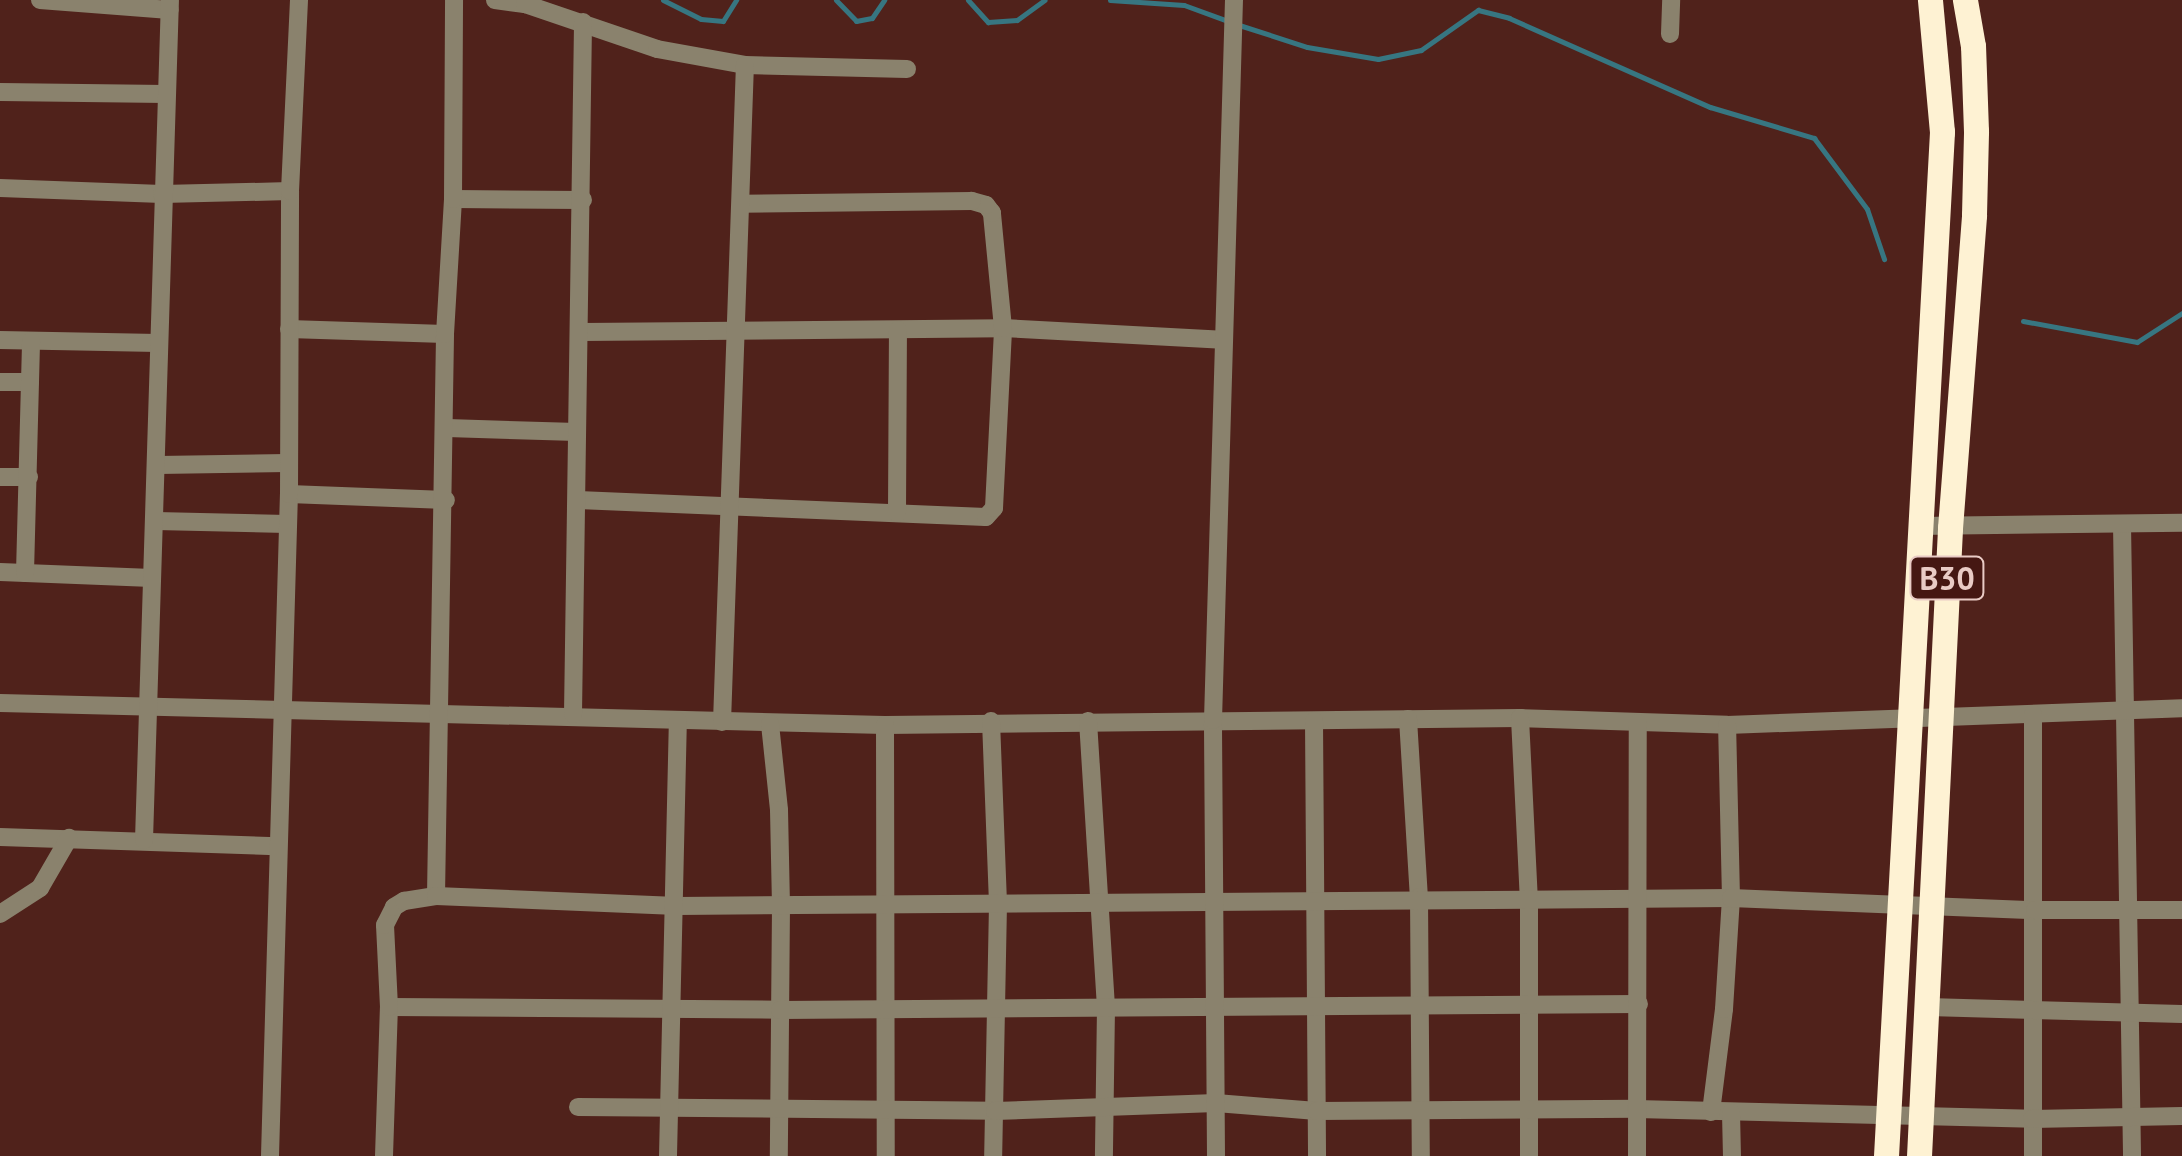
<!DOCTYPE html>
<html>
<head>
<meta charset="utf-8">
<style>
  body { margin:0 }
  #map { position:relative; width:2182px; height:1156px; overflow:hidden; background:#50221b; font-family:"PT Sans",sans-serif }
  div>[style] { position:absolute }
  .stream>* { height:5px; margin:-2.5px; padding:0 2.5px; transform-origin:2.5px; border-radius:2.5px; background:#377681 }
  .minor>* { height:18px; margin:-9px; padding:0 9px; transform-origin:9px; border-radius:9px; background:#8a826d }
  .highway>* { height:25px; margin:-12.5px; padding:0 12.5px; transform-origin:12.5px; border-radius:12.5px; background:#fef2d3 }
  span { translate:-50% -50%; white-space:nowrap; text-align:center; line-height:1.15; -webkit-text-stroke:9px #451712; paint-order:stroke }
  .shield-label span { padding:2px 8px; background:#451712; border:2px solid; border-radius:8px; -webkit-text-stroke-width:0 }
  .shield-label { font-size:32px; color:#e9cbc5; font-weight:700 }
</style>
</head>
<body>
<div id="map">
  <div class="stream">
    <i style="left:663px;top:0;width:42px;rotate:26.6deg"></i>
    <i style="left:701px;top:19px;width:22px;rotate:5deg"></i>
    <i style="left:723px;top:21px;width:25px;rotate:-58deg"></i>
    <i style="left:836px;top:0;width:29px;rotate:46deg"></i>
    <i style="left:856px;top:21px;width:16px;rotate:-11deg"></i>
    <i style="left:872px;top:18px;width:22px;rotate:-56deg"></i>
    <i style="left:968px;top:0;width:30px;rotate:48deg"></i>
    <i style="left:988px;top:22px;width:29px;rotate:-4deg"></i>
    <i style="left:1017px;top:20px;width:34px;rotate:-36deg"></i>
    <i style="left:1110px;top:0;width:74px;rotate:3.9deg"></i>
    <i style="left:1184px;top:5px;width:47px;rotate:20deg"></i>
    <i style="left:1239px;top:25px;width:71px;rotate:17.9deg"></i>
    <i style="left:1307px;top:47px;width:72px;rotate:9.6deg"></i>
    <i style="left:1378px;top:59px;width:44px;rotate:-11.8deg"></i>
    <i style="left:1421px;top:50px;width:70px;rotate:-35.1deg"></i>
    <i style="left:1478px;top:10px;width:32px;rotate:14deg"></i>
    <i style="left:1509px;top:18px;width:220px;rotate:23.9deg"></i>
    <i style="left:1710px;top:107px;width:109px;rotate:16.6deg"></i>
    <i style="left:1814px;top:138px;width:89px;rotate:53.3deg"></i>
    <i style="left:1867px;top:209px;width:53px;rotate:71.2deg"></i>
    <i style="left:2023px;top:321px;width:116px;rotate:10.4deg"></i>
    <i style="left:2137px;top:342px;width:54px;rotate:-32.8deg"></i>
  </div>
  <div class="minor">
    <i style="left:40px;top:0;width:130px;rotate:4.4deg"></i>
    <i style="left:495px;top:0;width:30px;rotate:8deg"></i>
    <i style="left:525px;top:4px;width:139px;rotate:18.8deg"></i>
    <i style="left:657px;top:49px;width:89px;rotate:10.3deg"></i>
    <i style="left:745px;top:65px;width:162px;rotate:1.4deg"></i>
    <i style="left:1670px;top:34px;width:34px;rotate:-88deg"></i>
    <i style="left:0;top:92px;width:166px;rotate:0.7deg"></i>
    <i style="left:0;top:188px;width:162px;rotate:2.1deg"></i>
    <i style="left:162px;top:194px;width:128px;rotate:-1.3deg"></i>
    <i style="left:453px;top:199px;width:130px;rotate:0.4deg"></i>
    <i style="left:289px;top:329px;width:156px;rotate:1.8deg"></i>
    <i style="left:582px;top:332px;width:421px;rotate:-0.5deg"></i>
    <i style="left:1003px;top:328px;width:219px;rotate:3.1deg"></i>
    <i style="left:0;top:340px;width:158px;rotate:1.1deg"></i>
    <i style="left:0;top:382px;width:30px"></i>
    <i style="left:447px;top:428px;width:130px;rotate:1.8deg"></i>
    <i style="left:158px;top:465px;width:129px;rotate:-0.9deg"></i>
    <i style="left:0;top:477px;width:29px"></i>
    <i style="left:289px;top:494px;width:157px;rotate:2.2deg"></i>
    <i style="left:578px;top:500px;width:408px;rotate:2.4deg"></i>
    <i style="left:986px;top:517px;width:12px;rotate:-48deg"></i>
    <i style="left:994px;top:508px;width:180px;rotate:-87.1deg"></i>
    <i style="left:1003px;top:328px;width:116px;rotate:-95.5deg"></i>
    <i style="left:992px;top:213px;width:10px;rotate:-127deg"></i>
    <i style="left:986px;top:205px;width:15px;rotate:-164deg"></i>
    <i style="left:972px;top:201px;width:230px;rotate:179.3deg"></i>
    <i style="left:897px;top:513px;width:183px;rotate:-89.7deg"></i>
    <i style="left:156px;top:521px;width:131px;rotate:1.3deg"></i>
    <i style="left:2122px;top:524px;width:632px;rotate:89.09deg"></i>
    <i style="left:1918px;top:526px;width:264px;rotate:-0.7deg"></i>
    <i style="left:0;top:572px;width:152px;rotate:2.3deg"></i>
    <i style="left:25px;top:573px;width:232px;rotate:-88.5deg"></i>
    <i style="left:0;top:703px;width:885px;rotate:1.42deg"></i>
    <i style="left:885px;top:725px;width:635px;rotate:-0.63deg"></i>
    <i style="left:1520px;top:718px;width:207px;rotate:1.9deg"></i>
    <i style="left:1727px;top:725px;width:455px;rotate:-2.1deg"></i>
    <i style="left:573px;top:714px;width:692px;rotate:-89.17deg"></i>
    <i style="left:2033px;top:714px;width:442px;rotate:90deg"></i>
    <i style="left:1520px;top:718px;width:181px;rotate:87.2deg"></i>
    <i style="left:1529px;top:899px;width:257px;rotate:90deg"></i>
    <i style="left:1408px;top:719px;width:178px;rotate:86.5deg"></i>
    <i style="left:1419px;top:897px;width:259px;rotate:89.6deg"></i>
    <i style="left:991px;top:721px;width:183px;rotate:87.8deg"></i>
    <i style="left:998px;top:904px;width:252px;rotate:91.1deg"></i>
    <i style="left:1088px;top:721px;width:287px;rotate:86.4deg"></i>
    <i style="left:1106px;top:1007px;width:149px;rotate:90.8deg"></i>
    <i style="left:1314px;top:721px;width:435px;rotate:89.6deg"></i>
    <i style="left:722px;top:722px;width:657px;rotate:-88deg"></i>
    <i style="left:770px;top:724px;width:86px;rotate:84deg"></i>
    <i style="left:779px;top:810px;width:96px;rotate:88.8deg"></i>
    <i style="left:781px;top:906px;width:250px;rotate:90.5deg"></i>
    <i style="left:885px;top:725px;width:431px;rotate:89.9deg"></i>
    <i style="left:0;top:837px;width:277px;rotate:1.9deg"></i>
    <i style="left:144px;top:840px;width:840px;rotate:-88.23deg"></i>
    <i style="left:436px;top:896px;width:562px;rotate:-89.08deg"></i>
    <i style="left:445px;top:334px;width:135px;rotate:-86.6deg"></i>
    <i style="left:453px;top:199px;width:199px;rotate:-89.7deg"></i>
    <i style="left:0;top:914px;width:48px;rotate:-33deg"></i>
    <i style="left:40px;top:888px;width:58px;rotate:-59.9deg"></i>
    <i style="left:389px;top:1007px;width:391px;rotate:0.4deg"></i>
    <i style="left:780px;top:1010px;width:859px;rotate:-0.4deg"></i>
    <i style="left:1928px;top:1007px;width:254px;rotate:1.6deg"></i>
    <i style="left:578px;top:1107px;width:417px;rotate:0.5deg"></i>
    <i style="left:995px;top:1111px;width:221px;rotate:-2.1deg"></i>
    <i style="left:1216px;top:1103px;width:101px;rotate:4.5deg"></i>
    <i style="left:1317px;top:1111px;width:319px;rotate:-0.4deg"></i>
    <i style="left:1636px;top:1109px;width:396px;rotate:1.4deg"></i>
    <i style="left:2032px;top:1119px;width:150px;rotate:-1.1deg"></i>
    <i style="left:1711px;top:1112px;width:104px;rotate:-82.8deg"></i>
    <i style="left:1724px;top:1009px;width:111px;rotate:-86.4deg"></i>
    <i style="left:1731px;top:898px;width:173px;rotate:-91.3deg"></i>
    <i style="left:1731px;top:1113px;width:43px;rotate:88.7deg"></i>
    <i style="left:270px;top:1156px;width:662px;rotate:-88.36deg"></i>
    <i style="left:289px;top:494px;width:303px;rotate:-89.8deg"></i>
    <i style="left:290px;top:191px;width:191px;rotate:-87.3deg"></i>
    <i style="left:384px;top:1156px;width:149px;rotate:-88.1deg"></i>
    <i style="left:389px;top:1007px;width:82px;rotate:-92.8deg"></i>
    <i style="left:385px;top:925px;width:20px;rotate:-63deg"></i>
    <i style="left:394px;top:907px;width:12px;rotate:-31deg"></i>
    <i style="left:404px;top:901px;width:32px;rotate:-9deg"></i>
    <i style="left:436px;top:896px;width:241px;rotate:2.4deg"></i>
    <i style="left:677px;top:906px;width:1054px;rotate:-0.43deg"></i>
    <i style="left:1731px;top:898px;width:304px;rotate:2.3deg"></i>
    <i style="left:2035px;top:910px;width:147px"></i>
    <i style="left:668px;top:1156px;width:435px;rotate:-88.7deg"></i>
    <i style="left:1216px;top:1156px;width:436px;rotate:-90.4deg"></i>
    <i style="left:1213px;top:720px;width:720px;rotate:-88.33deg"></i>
    <i style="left:1637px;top:1156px;width:433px;rotate:-89.9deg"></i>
  </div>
  <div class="highway">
    <i style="left:1886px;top:1156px;width:1026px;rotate:-86.87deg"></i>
    <i style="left:1942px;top:132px;width:133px;rotate:-95.2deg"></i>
    <i style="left:1919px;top:1156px;width:629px;rotate:-87.17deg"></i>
    <i style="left:1950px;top:528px;width:314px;rotate:-85.6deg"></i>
    <i style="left:1974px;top:215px;width:84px;rotate:-88.6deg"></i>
    <i style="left:1976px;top:131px;width:85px;rotate:-92deg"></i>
    <i style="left:1973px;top:46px;width:47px;rotate:-99.9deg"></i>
  </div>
  <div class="shield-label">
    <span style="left:1947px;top:578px">B30</span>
  </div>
</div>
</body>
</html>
